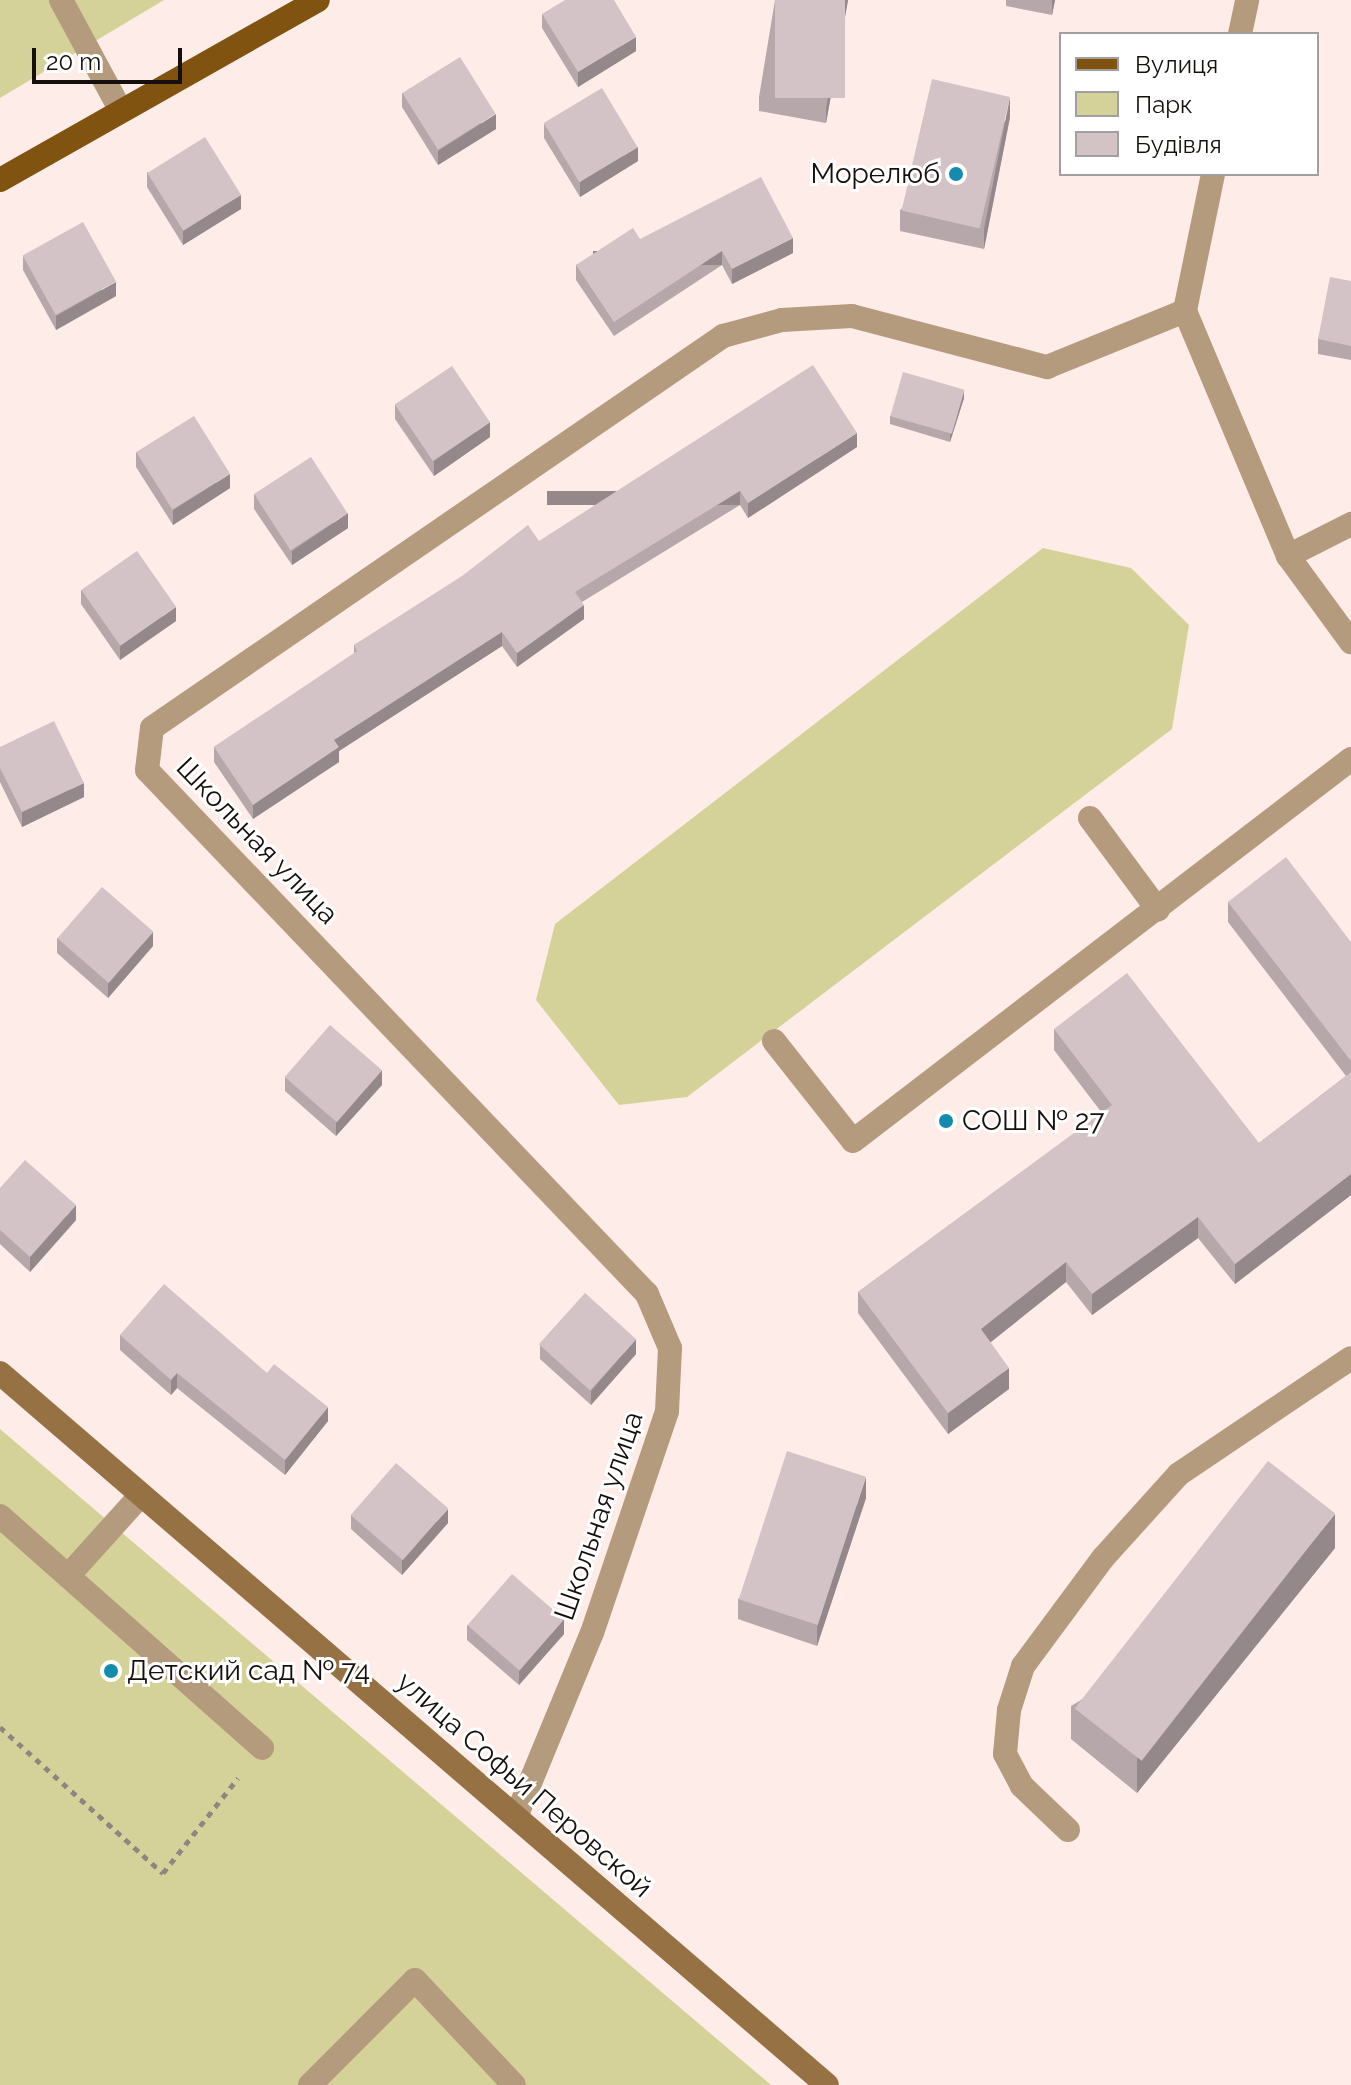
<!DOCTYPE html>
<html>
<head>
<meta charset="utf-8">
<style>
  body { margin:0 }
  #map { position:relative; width:1351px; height:2085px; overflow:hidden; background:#fdece8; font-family:Raleway,sans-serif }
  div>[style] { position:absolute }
  .green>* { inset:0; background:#d5d299 }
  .path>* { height:5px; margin-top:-2.5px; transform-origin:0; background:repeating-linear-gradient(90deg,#918582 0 6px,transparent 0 12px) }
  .lane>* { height:24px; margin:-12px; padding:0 12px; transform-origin:12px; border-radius:12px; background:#b59b7e }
  .street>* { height:24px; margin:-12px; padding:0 12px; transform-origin:12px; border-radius:12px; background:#b59b7e }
  .secondary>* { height:24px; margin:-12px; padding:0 12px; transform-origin:12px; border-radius:12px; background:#967144 }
  .primary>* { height:24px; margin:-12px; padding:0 12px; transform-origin:12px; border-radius:12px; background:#805311 }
  .wall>* { inset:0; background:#b5a7aa }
  .shaded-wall>* { inset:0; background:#94888b; transform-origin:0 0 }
  .building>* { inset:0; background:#d3c2c6; transform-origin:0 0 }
  .dots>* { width:22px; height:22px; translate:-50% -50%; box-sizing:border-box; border:4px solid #fff; border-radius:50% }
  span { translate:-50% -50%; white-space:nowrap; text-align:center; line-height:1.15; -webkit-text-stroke:6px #fff; paint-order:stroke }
  .poi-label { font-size:28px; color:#15100e }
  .right { translate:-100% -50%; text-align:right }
  .left { translate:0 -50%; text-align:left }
  .street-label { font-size:28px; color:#15100e }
  .legend { position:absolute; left:1059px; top:32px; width:260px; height:144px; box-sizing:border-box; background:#fff; border:2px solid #a19f9f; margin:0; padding:10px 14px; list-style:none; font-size:24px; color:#15100e }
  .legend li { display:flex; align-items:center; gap:16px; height:40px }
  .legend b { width:40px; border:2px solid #a19f9f }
  .scale { position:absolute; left:32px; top:48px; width:150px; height:36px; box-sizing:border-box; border:4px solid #15100e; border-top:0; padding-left:10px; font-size:24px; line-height:28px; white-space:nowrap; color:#15100e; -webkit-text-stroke:6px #fff; paint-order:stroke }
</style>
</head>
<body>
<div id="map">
  <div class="green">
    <i style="clip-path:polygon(0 0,164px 0,0 98px)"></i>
    <i style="clip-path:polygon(1043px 548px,1131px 568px,1189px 625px,1172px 729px,687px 1097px,619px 1105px,536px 1000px,555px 924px)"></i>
    <i style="clip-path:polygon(0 1429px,771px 2085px,0 2085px)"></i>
  </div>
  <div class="path">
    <i style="left:0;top:1727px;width:219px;rotate:41.9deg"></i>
    <i style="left:163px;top:1873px;width:121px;rotate:-51.7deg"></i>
  </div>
  <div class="lane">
    <i style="left:61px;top:0;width:126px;rotate:61.6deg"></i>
    <i style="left:1090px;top:818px;width:114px;rotate:53.5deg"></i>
    <i style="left:774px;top:1041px;width:127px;rotate:51.7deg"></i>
    <i style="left:853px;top:1141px;width:628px;rotate:-37.49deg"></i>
    <i style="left:0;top:1516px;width:350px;rotate:41.5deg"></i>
    <i style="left:68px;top:1576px;width:109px;rotate:-48deg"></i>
    <i style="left:1068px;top:1830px;width:64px;rotate:-136.3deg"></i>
    <i style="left:1022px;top:1786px;width:36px;rotate:-118deg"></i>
    <i style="left:1005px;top:1754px;width:44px;rotate:-84.8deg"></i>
    <i style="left:1009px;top:1710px;width:46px;rotate:-72.3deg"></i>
    <i style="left:1023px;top:1666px;width:134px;rotate:-53.5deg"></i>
    <i style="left:1103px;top:1558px;width:113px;rotate:-47.9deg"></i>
    <i style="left:1179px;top:1474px;width:207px;rotate:-34deg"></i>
    <i style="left:310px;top:2085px;width:148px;rotate:-45deg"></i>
    <i style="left:415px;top:1980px;width:144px;rotate:46.7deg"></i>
  </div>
  <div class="street">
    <i style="left:1240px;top:34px;width:35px;rotate:-78deg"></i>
    <i style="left:1213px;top:174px;width:140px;rotate:101.6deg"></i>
    <i style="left:1185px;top:311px;width:266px;rotate:67.2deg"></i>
    <i style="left:1288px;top:556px;width:107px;rotate:53.8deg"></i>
    <i style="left:1288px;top:556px;width:71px;rotate:-26.9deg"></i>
    <i style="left:516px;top:1817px;width:199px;rotate:-67.6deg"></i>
    <i style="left:592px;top:1633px;width:234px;rotate:-71.3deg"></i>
    <i style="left:667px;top:1411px;width:63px;rotate:-87.3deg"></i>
    <i style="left:670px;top:1348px;width:59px;rotate:-113.1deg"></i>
    <i style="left:647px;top:1294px;width:724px;rotate:-133.66deg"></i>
    <i style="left:147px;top:770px;width:42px;rotate:-83.2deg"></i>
    <i style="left:152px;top:728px;width:693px;rotate:-34.47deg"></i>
    <i style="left:723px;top:336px;width:61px;rotate:-15.2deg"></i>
    <i style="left:782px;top:320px;width:70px;rotate:-3.3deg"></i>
    <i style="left:852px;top:316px;width:202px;rotate:14.7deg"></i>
    <i style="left:1047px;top:367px;width:149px;rotate:-22.1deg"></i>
  </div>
  <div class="secondary">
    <i style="left:0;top:1373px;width:1091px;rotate:40.73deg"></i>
  </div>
  <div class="primary">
    <i style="left:0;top:180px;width:365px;rotate:-29.5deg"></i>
  </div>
  <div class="wall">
    <i style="clip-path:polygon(775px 0,848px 0,826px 123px,759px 111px,759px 97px)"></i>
    <i style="clip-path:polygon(1006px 0,1055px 0,1052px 15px,1006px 6px)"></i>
    <i style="clip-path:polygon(542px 14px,636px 51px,578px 87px,542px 28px)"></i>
    <i style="clip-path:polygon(402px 93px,496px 129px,438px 165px,402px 107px)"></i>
    <i style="clip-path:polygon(1010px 117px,984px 249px,900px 231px,900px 210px)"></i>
    <i style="clip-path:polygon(544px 124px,638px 161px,580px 197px,544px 138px)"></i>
    <i style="clip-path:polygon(147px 172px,241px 209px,183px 245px,147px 187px)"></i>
    <i style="clip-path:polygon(640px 239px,793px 253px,732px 284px,722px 265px,614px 336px,576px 280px,576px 265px)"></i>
    <i style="clip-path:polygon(23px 256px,116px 296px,56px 330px,23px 270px)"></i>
    <i style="clip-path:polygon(1351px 281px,1351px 360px,1318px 354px,1318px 339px)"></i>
    <i style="clip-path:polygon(964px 398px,950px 442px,890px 424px,890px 416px)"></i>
    <i style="clip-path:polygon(395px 404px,490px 437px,434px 476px,395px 419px)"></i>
    <i style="clip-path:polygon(857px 447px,748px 518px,740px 505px,582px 602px,584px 619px,517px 667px,502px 646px,339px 751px,339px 762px,253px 819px,214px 762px,214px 747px,354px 654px,354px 645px,539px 541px)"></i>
    <i style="clip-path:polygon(136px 452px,230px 488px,173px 525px,136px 467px)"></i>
    <i style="clip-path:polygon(254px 494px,348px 528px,292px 565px,254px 509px)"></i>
    <i style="clip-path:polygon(81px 590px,176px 621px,120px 660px,81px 604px)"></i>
    <i style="clip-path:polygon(0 747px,84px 797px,22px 827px,0 782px)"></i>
    <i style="clip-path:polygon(1228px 902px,1351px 942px,1351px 1195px,1235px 1284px,1198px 1238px,1092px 1315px,1066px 1282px,990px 1342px,1009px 1389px,948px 1434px,858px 1313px,858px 1292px,1102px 1113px,1054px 1050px,1054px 1029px,1259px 1143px,1346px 1076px,1228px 922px)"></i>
    <i style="clip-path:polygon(57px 938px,153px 946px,108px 998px,57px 953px)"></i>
    <i style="clip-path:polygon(285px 1077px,382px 1085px,336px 1136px,285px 1091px)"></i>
    <i style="clip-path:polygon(0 1188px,76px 1220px,30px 1272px,0 1244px)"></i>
    <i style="clip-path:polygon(120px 1335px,267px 1373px,328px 1421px,285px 1475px,177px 1388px,171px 1395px,120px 1350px)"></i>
    <i style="clip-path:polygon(540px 1345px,636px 1354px,591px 1405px,540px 1359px)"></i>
    <i style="clip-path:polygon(866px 1498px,817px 1646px,738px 1619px,738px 1599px)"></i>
    <i style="clip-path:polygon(351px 1515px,448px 1523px,402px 1575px,351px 1529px)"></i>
    <i style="clip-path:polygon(1335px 1548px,1137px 1793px,1071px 1739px,1071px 1706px)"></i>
    <i style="clip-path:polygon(467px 1625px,564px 1634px,519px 1685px,467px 1640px)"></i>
  </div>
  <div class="shaded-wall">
    <i style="clip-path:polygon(845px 0,848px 0,826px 123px,826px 109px)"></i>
    <i style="clip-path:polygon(1052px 0,1055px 0,1052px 15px)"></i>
    <i style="clip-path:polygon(636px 37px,636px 51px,578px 87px,578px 72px)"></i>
    <i style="clip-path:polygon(1010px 97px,1010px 117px,984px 249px,984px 229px)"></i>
    <i style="clip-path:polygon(496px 114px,496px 129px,438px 165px,438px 151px)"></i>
    <i style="clip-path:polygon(638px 147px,638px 161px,580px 197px,580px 182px)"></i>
    <i style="clip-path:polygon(241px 195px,241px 209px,183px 245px,183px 230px)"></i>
    <i style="clip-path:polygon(793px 238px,793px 253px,732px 284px,732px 269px)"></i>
    <i style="left:722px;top:251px;width:14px;height:129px;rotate:90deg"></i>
    <i style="clip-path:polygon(116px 282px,116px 296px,56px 330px,56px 316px)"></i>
    <i style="clip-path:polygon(964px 390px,964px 398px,950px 442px,950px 435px)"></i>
    <i style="clip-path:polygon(490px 422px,490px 437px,434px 476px,434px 461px)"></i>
    <i style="clip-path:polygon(857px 433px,857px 447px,748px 518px,748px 503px)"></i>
    <i style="clip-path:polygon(230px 474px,230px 488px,173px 525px,173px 510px)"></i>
    <i style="left:740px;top:491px;width:14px;height:193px;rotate:90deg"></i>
    <i style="clip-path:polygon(348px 513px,348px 528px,292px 565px,292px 551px)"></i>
    <i style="clip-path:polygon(584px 605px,584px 619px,517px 667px,517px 653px)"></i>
    <i style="clip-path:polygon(176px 607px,176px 621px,120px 660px,120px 646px)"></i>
    <i style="clip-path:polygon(502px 632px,502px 646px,339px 751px,339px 762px,253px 819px,253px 805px,334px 740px)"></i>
    <i style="clip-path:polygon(84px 783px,84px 797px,22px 827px,22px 812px)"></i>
    <i style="clip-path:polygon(153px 932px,153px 946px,108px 998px,108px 983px)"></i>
    <i style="clip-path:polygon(382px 1070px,382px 1085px,336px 1136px,336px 1122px)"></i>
    <i style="clip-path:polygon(1351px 1174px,1351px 1195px,1235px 1284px,1235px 1264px)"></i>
    <i style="clip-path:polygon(76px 1205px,76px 1220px,30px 1272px,30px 1257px)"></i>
    <i style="clip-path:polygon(1198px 1217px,1198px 1238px,1092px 1315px,1092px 1294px)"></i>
    <i style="clip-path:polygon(1066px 1262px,1066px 1282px,981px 1350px,981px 1329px)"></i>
    <i style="clip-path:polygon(636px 1339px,636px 1354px,591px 1405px,591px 1391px)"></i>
    <i style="clip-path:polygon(1009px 1368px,1009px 1389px,948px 1434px,948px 1413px)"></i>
    <i style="clip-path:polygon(177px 1373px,177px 1388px,171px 1395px,171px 1380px)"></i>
    <i style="clip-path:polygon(328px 1407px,328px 1421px,285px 1475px,285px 1460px)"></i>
    <i style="clip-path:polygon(866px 1477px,866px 1498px,817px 1646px,817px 1626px)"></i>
    <i style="clip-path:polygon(448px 1509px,448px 1523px,402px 1575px,402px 1560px)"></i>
    <i style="clip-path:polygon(1335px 1514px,1335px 1548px,1137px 1793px,1137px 1759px)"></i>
    <i style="clip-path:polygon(564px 1619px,564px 1634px,519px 1685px,519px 1671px)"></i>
  </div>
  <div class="building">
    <i style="clip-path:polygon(565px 0,614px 0,636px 37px,578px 72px,542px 14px)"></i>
    <i style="left:775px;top:0;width:70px;height:98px"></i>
    <i style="left:460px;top:57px;width:67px;height:68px;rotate:58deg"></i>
    <i style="left:932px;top:79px;width:80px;height:135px;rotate:13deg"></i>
    <i style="left:602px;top:88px;width:69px;height:68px;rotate:59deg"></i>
    <i style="left:205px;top:137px;width:68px;height:68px;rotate:58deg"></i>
    <i style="clip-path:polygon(761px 177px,793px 238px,732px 269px,722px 251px,614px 322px,576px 265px,633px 228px,640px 239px)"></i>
    <i style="left:83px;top:222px;width:68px;height:69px;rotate:61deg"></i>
    <i style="clip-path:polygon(1330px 277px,1351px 281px,1351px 346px,1318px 339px)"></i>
    <i style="clip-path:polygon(813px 365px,857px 433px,748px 503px,740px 491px,575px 592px,584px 605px,517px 653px,502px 632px,334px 740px,339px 747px,253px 805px,214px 747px,357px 651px,354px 645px,462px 576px,528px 525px,539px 541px)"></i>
    <i style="left:452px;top:366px;width:68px;height:69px;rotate:56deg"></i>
    <i style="left:903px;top:372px;width:64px;height:46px;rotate:16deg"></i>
    <i style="left:194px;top:416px;width:68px;height:68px;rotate:58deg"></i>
    <i style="left:311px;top:457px;width:67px;height:68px;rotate:57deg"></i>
    <i style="left:137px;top:551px;width:68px;height:68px;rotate:55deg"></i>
    <i style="clip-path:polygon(54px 721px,84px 783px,22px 812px,0 768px,0 747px)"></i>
    <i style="clip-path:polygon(1286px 857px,1351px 942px,1351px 1061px,1228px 902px)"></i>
    <i style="left:102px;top:887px;width:68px;height:68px;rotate:41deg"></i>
    <i style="clip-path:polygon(1127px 973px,1259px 1143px,1351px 1072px,1351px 1174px,1235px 1264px,1198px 1217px,1092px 1294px,1066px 1262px,981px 1329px,1009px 1368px,948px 1413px,858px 1292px,1112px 1105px,1054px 1029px)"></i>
    <i style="left:330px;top:1025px;width:69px;height:69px;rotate:41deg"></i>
    <i style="clip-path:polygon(25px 1160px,76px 1205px,30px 1257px,0 1230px,0 1188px)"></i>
    <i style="clip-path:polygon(164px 1284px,267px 1373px,274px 1364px,328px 1407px,285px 1460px,177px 1373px,171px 1380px,120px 1335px)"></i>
    <i style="left:585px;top:1293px;width:69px;height:69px;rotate:42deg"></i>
    <i style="left:787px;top:1451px;width:83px;height:156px;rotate:18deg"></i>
    <i style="left:1268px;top:1461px;width:85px;height:314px;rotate:38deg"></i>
    <i style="left:396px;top:1463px;width:69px;height:69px;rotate:41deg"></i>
    <i style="left:512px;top:1574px;width:69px;height:68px;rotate:41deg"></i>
  </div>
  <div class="dots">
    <i style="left:956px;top:174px;background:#148caf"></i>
    <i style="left:946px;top:1121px;background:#148caf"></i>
    <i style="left:111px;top:1671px;background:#148caf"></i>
  </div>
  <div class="poi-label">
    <span class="right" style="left:940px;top:174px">Морелюб</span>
    <span class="left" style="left:962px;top:1121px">СОШ № 27</span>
    <span class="left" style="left:127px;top:1671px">Детский сад № 74</span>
  </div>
  <div class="street-label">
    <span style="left:257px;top:841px;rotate:46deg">Школьная улица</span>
    <span style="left:599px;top:1516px;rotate:-71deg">Школьная улица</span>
    <span style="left:524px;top:1785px;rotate:41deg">улица Софьи Перовской</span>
  </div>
  <ul class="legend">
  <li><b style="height:10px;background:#805311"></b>Вулиця</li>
  <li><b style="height:22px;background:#d5d299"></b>Парк</li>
  <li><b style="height:22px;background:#d3c2c6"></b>Будівля</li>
  </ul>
  <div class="scale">20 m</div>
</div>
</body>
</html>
